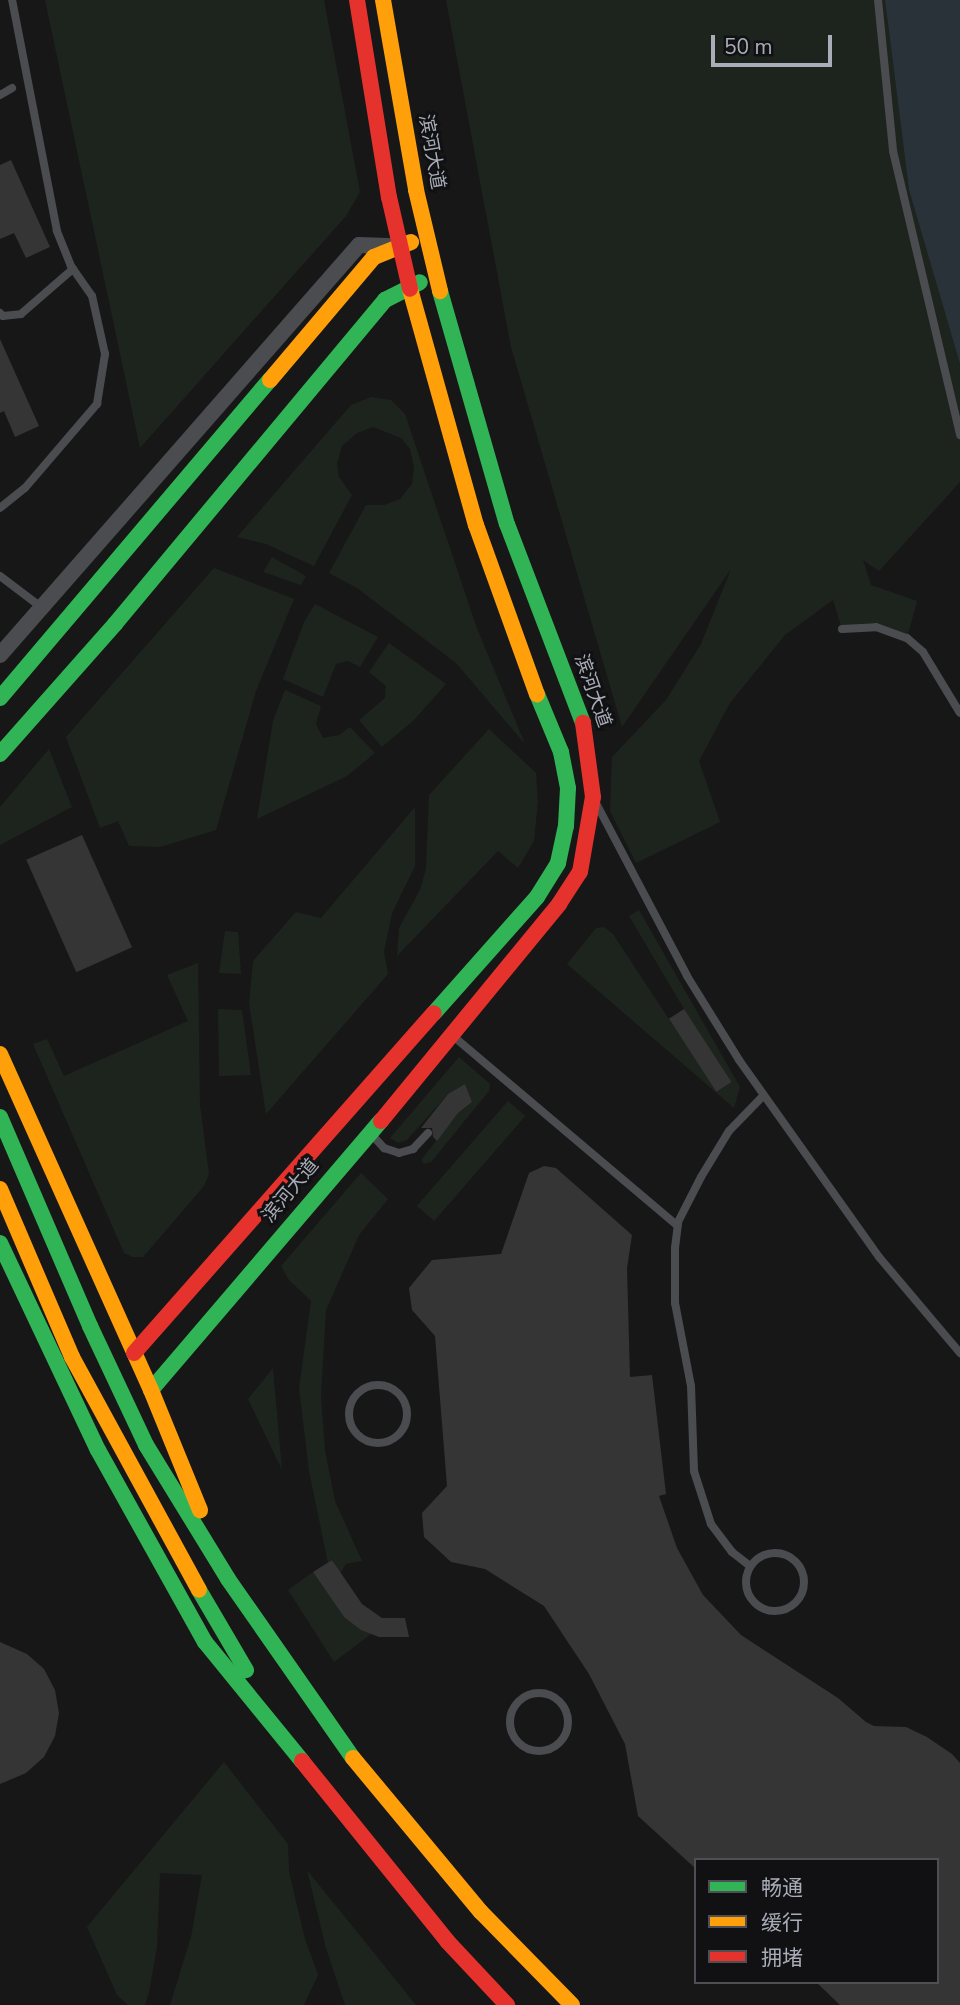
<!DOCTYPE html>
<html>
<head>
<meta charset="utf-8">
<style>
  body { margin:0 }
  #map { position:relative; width:960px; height:2005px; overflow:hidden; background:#171717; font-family:"Nunito Sans","Noto Sans SC",sans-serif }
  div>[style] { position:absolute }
  .green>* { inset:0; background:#1d241e; transform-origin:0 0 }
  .water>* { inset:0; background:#2a3239 }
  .building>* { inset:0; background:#353536; transform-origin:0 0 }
  .lane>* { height:8px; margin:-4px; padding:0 4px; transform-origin:4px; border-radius:4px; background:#4b4c50 }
  .lane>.ring { margin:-4px; padding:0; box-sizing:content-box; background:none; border:8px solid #4b4c50; border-radius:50% }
  .street>* { height:16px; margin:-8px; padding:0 8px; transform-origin:8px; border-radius:8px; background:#4b4c50 }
  .fast>* { height:16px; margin:-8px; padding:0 8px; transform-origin:8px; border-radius:8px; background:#30b455 }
  .slow>* { height:16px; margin:-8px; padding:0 8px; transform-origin:8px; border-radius:8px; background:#ff9f0a }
  .jam>* { height:16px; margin:-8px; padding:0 8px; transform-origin:8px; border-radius:8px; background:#e5322d }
  span { translate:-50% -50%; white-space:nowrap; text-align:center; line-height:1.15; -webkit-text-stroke:6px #111113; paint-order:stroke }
  .street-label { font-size:19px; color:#a8adb8 }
  .legend { position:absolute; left:694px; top:1858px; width:245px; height:126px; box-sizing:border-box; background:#111113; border:2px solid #4d4f55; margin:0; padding:9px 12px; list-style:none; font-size:21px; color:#a8adb8 }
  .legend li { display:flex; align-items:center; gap:14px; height:35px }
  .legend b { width:35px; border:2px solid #4d4f55 }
  .scale { position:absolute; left:711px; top:35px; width:121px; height:32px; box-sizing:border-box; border:4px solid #a8adb8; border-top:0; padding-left:9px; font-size:21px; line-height:24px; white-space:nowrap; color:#a8adb8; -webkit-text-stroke:5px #111113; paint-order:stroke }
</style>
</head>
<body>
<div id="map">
  <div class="green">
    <i style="clip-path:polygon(45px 0,324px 0,360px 192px,346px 216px,140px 448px)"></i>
    <i style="clip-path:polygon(446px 0,885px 0,909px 190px,960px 364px,960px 482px,879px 571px,863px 560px,871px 585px,917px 601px,907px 638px,876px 627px,842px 629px,833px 600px,785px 635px,730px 703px,699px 761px,720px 822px,636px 863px,610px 811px,612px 757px,666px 700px,701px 644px,731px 569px,622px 727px,511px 347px)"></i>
    <i style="clip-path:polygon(371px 397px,391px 400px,405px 414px,476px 626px,525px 744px,456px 663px,357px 588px,329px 573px,366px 505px,384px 505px,400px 499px,412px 484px,414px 467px,410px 449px,401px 438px,373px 427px,357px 433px,342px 446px,337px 463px,339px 477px,352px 495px,314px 566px,266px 544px,237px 537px,351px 405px)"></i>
    <i style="clip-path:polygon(272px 557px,306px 576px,301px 585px,263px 572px)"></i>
    <i style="clip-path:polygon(214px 568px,294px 599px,256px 691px,216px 830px,160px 847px,129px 846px,118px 821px,100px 828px,66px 737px)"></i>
    <i style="clip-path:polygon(315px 604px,378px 637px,360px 667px,348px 661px,336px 664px,323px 697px,283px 679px,304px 622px)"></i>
    <i style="clip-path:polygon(389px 643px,446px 684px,414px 720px,382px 747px,359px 720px,385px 698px,386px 686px,369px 672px)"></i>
    <i style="clip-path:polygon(285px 690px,321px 706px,316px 724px,323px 738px,339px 735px,350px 727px,375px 753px,347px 776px,257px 819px,273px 721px)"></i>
    <i style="clip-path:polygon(489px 729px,536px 773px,538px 801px,534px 841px,518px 868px,498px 851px,397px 956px,399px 928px,420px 890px,426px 869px,429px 795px)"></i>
    <i style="clip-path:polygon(49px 749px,72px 807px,0 845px,0 807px)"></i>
    <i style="clip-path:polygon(415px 807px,415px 866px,392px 913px,384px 952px,388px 974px,266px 1114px,249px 1003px,253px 961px,296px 912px,321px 918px)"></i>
    <i style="clip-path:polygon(639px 910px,740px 1087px,734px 1108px,567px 964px,596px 928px,604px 927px,613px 934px,716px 1091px,684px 1009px,629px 916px)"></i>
    <i style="clip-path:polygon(225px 931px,238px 932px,241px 974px,219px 973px)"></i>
    <i style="clip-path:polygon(198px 963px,200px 1105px,209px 1174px,204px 1186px,143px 1257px,133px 1257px,124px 1253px,33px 1044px,47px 1039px,64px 1076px,188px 1021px,167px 975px)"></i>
    <i style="clip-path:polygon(218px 1009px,242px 1010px,251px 1075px,219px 1076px)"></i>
    <i style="clip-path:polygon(459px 1057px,490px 1084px,489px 1091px,431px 1162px,424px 1164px,421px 1160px,458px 1113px,472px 1102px,465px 1084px,448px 1094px,407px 1140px,398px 1143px,390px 1138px)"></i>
    <i style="left:508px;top:1101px;width:23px;height:139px;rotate:41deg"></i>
    <i style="clip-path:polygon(361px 1173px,388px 1199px,359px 1235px,326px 1310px,321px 1396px,325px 1451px,335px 1501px,362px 1561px,346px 1564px,340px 1574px,332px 1559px,328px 1563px,309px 1471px,299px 1388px,311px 1301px,289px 1280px,281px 1266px)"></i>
    <i style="clip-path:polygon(273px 1368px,282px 1470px,248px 1399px)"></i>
    <i style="clip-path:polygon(313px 1572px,344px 1617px,371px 1634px,334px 1662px,288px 1590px)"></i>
    <i style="clip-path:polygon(224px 1762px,288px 1844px,289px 1872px,305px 1939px,318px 1975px,304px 2005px,170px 2005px,191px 1937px,202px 1875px,160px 1873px,157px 1947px,149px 1992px,145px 2005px,128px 2005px,117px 1995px,87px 1927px)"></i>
    <i style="clip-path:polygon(307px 1870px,416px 2005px,345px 2005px,326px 1948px)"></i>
  </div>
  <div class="water">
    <i style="clip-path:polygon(885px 0,960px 0,960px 364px,909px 190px)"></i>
  </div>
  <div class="building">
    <i style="clip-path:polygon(11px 160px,50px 247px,26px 258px,14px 233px,0 239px,0 165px)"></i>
    <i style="clip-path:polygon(0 339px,39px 426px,15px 437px,4px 411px,0 413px)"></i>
    <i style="left:82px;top:835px;width:123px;height:61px;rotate:66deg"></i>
    <i style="left:684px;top:1009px;width:87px;height:18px;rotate:57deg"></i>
    <i style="clip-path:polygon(465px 1084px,472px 1102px,458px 1113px,437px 1141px,433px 1137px,432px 1128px,421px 1128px,448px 1094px)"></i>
    <i style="clip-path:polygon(544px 1166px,556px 1168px,632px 1235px,627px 1268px,630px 1377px,652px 1375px,666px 1494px,659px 1496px,677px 1548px,703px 1595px,741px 1635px,838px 1698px,866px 1722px,874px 1726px,906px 1727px,927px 1737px,952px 1754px,960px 1763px,960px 2005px,840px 2005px,816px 1982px,937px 1982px,937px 1860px,696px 1860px,696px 1869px,638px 1816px,625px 1744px,589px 1674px,544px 1606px,485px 1569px,451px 1562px,424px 1537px,422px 1513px,447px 1486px,435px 1336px,412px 1310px,409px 1288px,432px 1260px,501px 1254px,529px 1173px)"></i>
    <i style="clip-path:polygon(332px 1560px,362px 1604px,382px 1618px,405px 1618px,409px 1637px,379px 1637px,361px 1630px,344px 1617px,313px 1572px)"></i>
    <i style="clip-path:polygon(0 1642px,27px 1654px,44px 1669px,55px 1690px,59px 1713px,55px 1736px,44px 1757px,26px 1773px,0 1784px)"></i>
  </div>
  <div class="lane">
    <i style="left:878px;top:0;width:152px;rotate:84.3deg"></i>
    <i style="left:893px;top:151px;width:292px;rotate:76.7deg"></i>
    <i style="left:0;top:95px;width:14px;rotate:-30deg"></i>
    <i style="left:0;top:313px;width:4px;rotate:45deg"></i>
    <i style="left:3px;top:316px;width:18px;rotate:-6deg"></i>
    <i style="left:21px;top:314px;width:69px;rotate:-40.9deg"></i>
    <i style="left:0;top:508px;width:32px;rotate:-39deg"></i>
    <i style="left:25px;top:488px;width:111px;rotate:-49.4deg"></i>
    <i style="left:97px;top:404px;width:51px;rotate:-80.9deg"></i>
    <i style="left:105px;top:354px;width:59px;rotate:-102.6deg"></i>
    <i style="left:92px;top:296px;width:37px;rotate:-125deg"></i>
    <i style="left:71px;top:266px;width:38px;rotate:-112deg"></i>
    <i style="left:57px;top:231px;width:235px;rotate:-101deg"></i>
    <i style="left:0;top:576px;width:51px;rotate:37.1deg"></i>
    <i style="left:842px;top:629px;width:34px;rotate:-3deg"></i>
    <i style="left:876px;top:627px;width:33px;rotate:20deg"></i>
    <i style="left:907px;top:638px;width:21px;rotate:41deg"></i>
    <i style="left:923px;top:652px;width:71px;rotate:58.8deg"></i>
    <i style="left:597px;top:805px;width:193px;rotate:62.2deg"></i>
    <i style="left:687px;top:976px;width:99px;rotate:58.2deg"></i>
    <i style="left:739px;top:1060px;width:242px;rotate:54.6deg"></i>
    <i style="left:879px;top:1257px;width:126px;rotate:49.8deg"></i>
    <i style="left:453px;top:1036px;width:294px;rotate:40.2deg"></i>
    <i style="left:372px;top:1135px;width:18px;rotate:47deg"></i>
    <i style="left:384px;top:1148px;width:16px;rotate:18deg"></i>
    <i style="left:399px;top:1153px;width:15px;rotate:-16deg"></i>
    <i style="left:413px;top:1149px;width:22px;rotate:-47deg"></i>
    <i class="ring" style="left:349px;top:1385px;width:50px;height:50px"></i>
    <i class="ring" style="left:746px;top:1553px;width:50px;height:50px"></i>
    <i style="left:750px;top:1566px;width:23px;rotate:-142deg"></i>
    <i style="left:732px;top:1552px;width:35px;rotate:-127deg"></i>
    <i style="left:711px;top:1524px;width:56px;rotate:-107.8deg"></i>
    <i style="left:694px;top:1471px;width:85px;rotate:-92deg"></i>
    <i style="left:691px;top:1386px;width:85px;rotate:-100.9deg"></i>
    <i style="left:675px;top:1303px;width:55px;rotate:-90deg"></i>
    <i style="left:675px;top:1248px;width:26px;rotate:-83deg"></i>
    <i style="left:678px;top:1222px;width:51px;rotate:-62.9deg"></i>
    <i style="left:701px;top:1177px;width:54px;rotate:-58.7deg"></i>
    <i style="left:729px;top:1131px;width:49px;rotate:-45.8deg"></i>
    <i class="ring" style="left:510px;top:1693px;width:50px;height:50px"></i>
  </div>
  <div class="street">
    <i style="left:0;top:655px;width:545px;rotate:-48.79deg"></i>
    <i style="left:359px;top:245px;width:35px;rotate:2deg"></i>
  </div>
  <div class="fast">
    <i style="left:440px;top:291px;width:242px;rotate:74deg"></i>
    <i style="left:507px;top:524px;width:213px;rotate:69.1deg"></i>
    <i style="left:0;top:698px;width:417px;rotate:-49.7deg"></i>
    <i style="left:0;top:754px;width:174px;rotate:-48.5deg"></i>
    <i style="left:115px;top:624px;width:422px;rotate:-50.2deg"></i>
    <i style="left:385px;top:300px;width:39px;rotate:-27deg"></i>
    <i style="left:434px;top:1013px;width:155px;rotate:-48.4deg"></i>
    <i style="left:537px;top:897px;width:40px;rotate:-58deg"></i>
    <i style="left:558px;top:863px;width:38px;rotate:-78deg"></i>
    <i style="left:566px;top:826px;width:38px;rotate:-87deg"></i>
    <i style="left:568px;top:788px;width:37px;rotate:-101deg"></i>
    <i style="left:561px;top:752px;width:63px;rotate:-112.5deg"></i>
    <i style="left:0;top:1117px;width:228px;rotate:66.7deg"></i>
    <i style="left:90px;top:1326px;width:132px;rotate:64.8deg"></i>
    <i style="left:146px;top:1445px;width:157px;rotate:58.5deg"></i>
    <i style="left:228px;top:1579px;width:218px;rotate:55.1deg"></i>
    <i style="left:0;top:1243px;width:229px;rotate:64.7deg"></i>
    <i style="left:98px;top:1450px;width:220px;rotate:60.9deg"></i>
    <i style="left:205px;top:1642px;width:154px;rotate:50.8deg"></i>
    <i style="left:151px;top:1390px;width:354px;rotate:-49.5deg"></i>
    <i style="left:199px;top:1590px;width:93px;rotate:59.6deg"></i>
  </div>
  <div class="slow">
    <i style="left:383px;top:0;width:193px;rotate:80.1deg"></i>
    <i style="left:416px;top:190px;width:104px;rotate:76.6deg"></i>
    <i style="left:410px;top:289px;width:245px;rotate:74.4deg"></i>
    <i style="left:476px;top:525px;width:180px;rotate:70.2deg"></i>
    <i style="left:270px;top:380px;width:161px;rotate:-49.8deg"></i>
    <i style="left:374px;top:257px;width:40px;rotate:-22deg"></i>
    <i style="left:0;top:1054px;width:368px;rotate:65.8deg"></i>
    <i style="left:151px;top:1390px;width:130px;rotate:67.8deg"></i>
    <i style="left:0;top:1189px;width:183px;rotate:66.8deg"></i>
    <i style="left:72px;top:1357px;width:265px;rotate:61.4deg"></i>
    <i style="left:353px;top:1758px;width:200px;rotate:50.3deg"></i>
    <i style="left:481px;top:1912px;width:130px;rotate:45.6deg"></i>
  </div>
  <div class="jam">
    <i style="left:357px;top:0;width:200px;rotate:80.8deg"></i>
    <i style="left:389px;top:197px;width:94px;rotate:77.1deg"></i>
    <i style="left:381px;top:1121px;width:281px;rotate:-50.6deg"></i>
    <i style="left:559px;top:904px;width:38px;rotate:-57deg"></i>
    <i style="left:580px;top:872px;width:76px;rotate:-80.2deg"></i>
    <i style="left:593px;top:797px;width:75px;rotate:-97.7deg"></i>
    <i style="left:134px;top:1353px;width:453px;rotate:-48.6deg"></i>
    <i style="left:302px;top:1761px;width:231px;rotate:51.1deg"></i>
    <i style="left:447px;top:1941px;width:88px;rotate:46.8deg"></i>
  </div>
  <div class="street-label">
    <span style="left:431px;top:152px;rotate:80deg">滨河大道</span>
    <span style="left:592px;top:691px;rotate:71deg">滨河大道</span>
    <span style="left:291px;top:1191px;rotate:-50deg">滨河大道</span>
  </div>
  <ul class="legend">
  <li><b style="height:9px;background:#30b455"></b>畅通</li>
  <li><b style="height:9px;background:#ff9f0a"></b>缓行</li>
  <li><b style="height:9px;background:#e5322d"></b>拥堵</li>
  </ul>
  <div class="scale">50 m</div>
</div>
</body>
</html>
